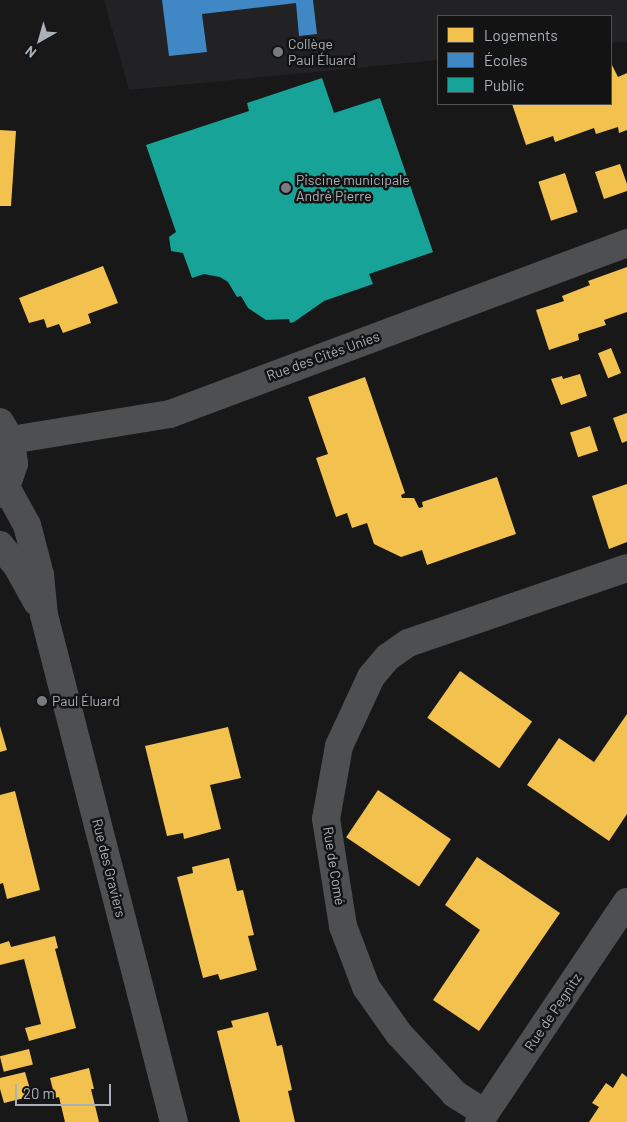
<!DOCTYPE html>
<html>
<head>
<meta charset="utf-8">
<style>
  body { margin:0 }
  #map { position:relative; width:627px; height:1122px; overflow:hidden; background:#181819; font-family:Barlow,sans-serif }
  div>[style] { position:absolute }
  .built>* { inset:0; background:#222224 }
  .homes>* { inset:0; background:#f2c14e; transform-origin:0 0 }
  .schools>* { inset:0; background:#3f88c5 }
  .public>* { inset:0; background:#17a398 }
  .minor>* { height:28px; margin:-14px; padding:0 14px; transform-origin:14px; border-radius:14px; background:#4d4f51 }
  .dots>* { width:14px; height:14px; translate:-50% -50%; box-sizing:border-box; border:2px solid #131314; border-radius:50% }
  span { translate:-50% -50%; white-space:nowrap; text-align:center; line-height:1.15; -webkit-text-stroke:5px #131314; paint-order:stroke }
  .poi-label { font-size:14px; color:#abb1b8 }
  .left { translate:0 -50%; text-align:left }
  .street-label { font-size:14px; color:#abb1b8 }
  .legend { position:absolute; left:437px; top:15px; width:175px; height:90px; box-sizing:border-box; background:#131314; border:1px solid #505256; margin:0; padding:6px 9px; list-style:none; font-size:15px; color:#abb1b8 }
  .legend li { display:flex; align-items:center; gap:10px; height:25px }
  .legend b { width:25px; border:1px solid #505256 }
  .north { position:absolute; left:15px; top:15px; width:50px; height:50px; -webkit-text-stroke:4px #131314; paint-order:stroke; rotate:218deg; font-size:14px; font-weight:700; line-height:20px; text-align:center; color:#abb1b8 }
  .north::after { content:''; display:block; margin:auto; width:18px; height:22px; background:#abb1b8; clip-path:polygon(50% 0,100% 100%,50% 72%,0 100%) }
  .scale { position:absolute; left:15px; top:1084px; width:96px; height:22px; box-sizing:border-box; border:2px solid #abb1b8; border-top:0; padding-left:6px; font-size:15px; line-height:18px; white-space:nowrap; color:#abb1b8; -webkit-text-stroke:4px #131314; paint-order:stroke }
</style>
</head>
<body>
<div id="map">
  <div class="built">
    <i style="clip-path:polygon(104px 0,627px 0,627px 42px,611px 43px,611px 16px,438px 16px,438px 60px,129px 90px)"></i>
  </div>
  <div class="homes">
    <i style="clip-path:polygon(611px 63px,618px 77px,627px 73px,627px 130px,619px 133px,618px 127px,596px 134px,594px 128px,555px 142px,553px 136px,526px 145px,512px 104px,611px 104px)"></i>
    <i style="clip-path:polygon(0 130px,16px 131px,11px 206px,0 206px)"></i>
    <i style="clip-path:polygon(620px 164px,627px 184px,627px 191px,604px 199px,595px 172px)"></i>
    <i style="left:565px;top:173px;width:41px;height:28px;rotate:72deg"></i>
    <i style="clip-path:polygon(103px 266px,118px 303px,88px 314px,91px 323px,63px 333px,59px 324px,47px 328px,44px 319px,29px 323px,19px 298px)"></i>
    <i style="clip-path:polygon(627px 267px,627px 312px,604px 320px,606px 325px,578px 334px,579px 340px,549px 350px,536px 310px,564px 301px,562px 296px,590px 285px,588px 281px)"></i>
    <i style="left:611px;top:348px;width:27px;height:14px;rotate:68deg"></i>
    <i style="clip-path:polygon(580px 374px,587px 396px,561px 405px,551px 379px,562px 376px,563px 379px)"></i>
    <i style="clip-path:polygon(365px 377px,405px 493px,401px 495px,402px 498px,414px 498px,419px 508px,423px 507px,422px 502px,497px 477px,516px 534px,427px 565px,422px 550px,401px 557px,374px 544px,367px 523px,352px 528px,347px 513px,336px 517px,316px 458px,328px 454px,308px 397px)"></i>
    <i style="clip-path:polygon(627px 413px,627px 441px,622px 443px,613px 418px)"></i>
    <i style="left:590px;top:426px;width:26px;height:21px;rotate:72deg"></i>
    <i style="clip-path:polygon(627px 484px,627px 542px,609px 549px,592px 496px)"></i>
    <i style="left:460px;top:671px;width:88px;height:57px;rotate:35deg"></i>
    <i style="clip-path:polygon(627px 714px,627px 814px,609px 841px,527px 785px,559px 738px,594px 762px)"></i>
    <i style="clip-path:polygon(0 726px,7px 750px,0 752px)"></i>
    <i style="clip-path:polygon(228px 727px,241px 778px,210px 785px,221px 829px,184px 839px,183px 833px,167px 836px,145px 746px)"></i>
    <i style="left:378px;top:790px;width:88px;height:57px;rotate:34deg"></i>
    <i style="clip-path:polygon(15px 791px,40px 890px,7px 899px,3px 883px,0 884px,0 795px)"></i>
    <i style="clip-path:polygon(477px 857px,560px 913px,479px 1031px,433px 1000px,480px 930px,445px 905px)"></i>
    <i style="clip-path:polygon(229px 858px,237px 891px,243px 890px,254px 935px,248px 936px,257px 970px,220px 980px,218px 974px,203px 978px,177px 877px,193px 873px,192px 867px)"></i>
    <i style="clip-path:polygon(55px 936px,58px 948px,55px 949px,76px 1028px,29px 1041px,25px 1028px,41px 1024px,24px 959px,0 965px,0 944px,9px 941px,11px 947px)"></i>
    <i style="clip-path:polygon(268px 1012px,277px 1046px,282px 1045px,292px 1090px,288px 1091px,295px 1122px,240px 1122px,217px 1031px,233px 1027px,231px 1021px)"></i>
    <i style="left:29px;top:1049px;width:16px;height:30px;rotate:76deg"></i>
    <i style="clip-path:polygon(89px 1068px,94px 1089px,91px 1089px,99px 1122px,65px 1122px,59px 1097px,55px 1098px,50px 1078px)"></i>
    <i style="clip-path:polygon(25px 1072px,32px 1096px,4px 1103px,0 1089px,0 1078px)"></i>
    <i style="clip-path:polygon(622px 1073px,627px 1077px,627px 1122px,589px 1122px,599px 1107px,592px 1103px,606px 1083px,613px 1088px)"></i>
  </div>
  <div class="schools">
    <i style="clip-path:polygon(162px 0,313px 0,317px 34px,299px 36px,296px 3px,202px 14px,207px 52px,169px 56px)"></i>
  </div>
  <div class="public">
    <i style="clip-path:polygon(322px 78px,334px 113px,380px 98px,433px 252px,369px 274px,373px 284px,324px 301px,294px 322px,290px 323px,289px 319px,266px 320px,248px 308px,241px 296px,237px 297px,228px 282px,220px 277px,204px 274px,192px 278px,183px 253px,171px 251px,169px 237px,176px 232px,146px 145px,249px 111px,247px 103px)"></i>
  </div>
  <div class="minor">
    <i style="left:0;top:422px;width:21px;rotate:59deg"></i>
    <i style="left:11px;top:440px;width:24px;rotate:83deg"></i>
    <i style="left:14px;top:464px;width:24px;rotate:109deg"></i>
    <i style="left:6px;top:487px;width:9px;rotate:131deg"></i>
    <i style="left:11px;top:440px;width:161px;rotate:-9.3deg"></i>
    <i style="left:170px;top:414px;width:488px;rotate:-20.5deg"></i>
    <i style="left:6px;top:487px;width:43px;rotate:61.1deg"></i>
    <i style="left:27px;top:525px;width:52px;rotate:75.4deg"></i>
    <i style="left:40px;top:575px;width:40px;rotate:84.3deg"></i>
    <i style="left:44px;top:615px;width:523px;rotate:75.62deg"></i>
    <i style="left:0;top:545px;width:27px;rotate:51deg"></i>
    <i style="left:17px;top:566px;width:41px;rotate:60.9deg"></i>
    <i style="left:485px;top:1113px;width:36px;rotate:-148deg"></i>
    <i style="left:455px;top:1094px;width:82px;rotate:-133deg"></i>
    <i style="left:399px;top:1034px;width:57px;rotate:-125.1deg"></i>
    <i style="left:366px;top:987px;width:65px;rotate:-110.7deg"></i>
    <i style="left:343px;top:926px;width:108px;rotate:-99deg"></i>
    <i style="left:326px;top:819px;width:74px;rotate:-79.9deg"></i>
    <i style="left:339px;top:746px;width:76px;rotate:-65.1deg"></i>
    <i style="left:371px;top:677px;width:26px;rotate:-50deg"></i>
    <i style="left:388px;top:657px;width:24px;rotate:-35deg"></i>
    <i style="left:408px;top:643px;width:231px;rotate:-18.9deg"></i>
    <i style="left:479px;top:1122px;width:265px;rotate:-56.1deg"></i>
  </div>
  <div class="dots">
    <i style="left:278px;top:52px;background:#787b80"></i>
    <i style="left:286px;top:188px;background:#787b80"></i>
    <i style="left:42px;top:701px;background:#787b80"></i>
  </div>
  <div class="poi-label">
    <span class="left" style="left:288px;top:52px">Collège<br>Paul Éluard</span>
    <span class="left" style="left:296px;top:188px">Piscine municipale<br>André Pierre</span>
    <span class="left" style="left:52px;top:701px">Paul Éluard</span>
  </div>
  <div class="street-label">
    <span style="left:323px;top:356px;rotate:-20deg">Rue des Cités Unies</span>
    <span style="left:334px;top:866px;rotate:81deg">Rue de Comé</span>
    <span style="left:109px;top:868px;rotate:76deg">Rue des Graviers</span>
    <span style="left:553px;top:1012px;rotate:-56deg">Rue de Pegnitz</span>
  </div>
  <ul class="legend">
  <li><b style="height:14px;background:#f2c14e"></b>Logements</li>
  <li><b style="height:14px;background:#3f88c5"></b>Écoles</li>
  <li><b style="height:14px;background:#17a398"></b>Public</li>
  </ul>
  <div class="north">N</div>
  <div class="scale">20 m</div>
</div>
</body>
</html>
